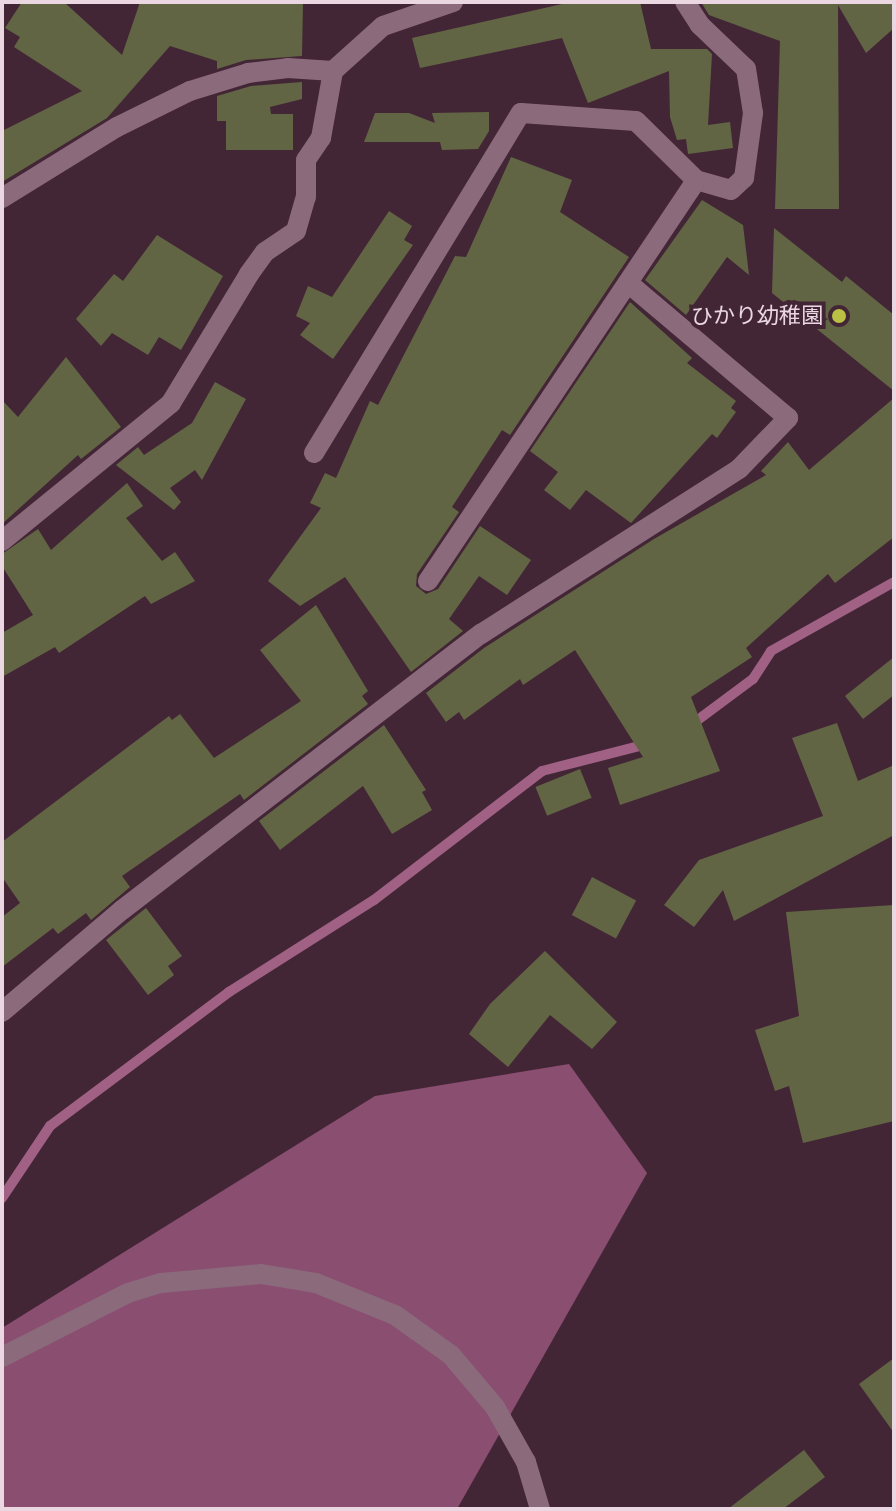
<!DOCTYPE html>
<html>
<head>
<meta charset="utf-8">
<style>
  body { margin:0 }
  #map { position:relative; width:896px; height:1511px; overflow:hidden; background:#432636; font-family:"DejaVu Sans","Noto Sans JP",sans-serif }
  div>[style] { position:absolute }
  .forest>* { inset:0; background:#8a4e71 }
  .stream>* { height:10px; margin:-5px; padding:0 5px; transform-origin:5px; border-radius:5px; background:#a06185 }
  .building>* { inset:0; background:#626544; transform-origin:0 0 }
  .minor>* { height:20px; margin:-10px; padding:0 10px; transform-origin:10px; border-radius:10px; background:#8b6a7c }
  .dots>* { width:22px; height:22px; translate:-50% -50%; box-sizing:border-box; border:4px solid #432636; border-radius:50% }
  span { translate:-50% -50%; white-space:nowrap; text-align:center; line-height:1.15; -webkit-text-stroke:8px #432636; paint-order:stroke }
  .poi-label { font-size:22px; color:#ead7e1 }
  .right { translate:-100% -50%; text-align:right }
  .frame { position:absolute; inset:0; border:4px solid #ead7e1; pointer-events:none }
</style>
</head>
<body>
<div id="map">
  <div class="forest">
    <i style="clip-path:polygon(569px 1064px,647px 1173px,457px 1509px,2px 1509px,2px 1328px,375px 1096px)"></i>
  </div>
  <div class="stream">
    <i style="left:691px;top:725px;width:77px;rotate:-36.6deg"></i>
    <i style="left:753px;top:679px;width:33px;rotate:-57deg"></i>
    <i style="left:771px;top:651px;width:141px;rotate:-29.3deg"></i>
    <i style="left:2px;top:1198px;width:87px;rotate:-56.3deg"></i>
    <i style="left:50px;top:1126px;width:224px;rotate:-36.8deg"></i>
    <i style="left:229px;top:992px;width:172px;rotate:-32.4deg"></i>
    <i style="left:374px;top:900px;width:212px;rotate:-37.5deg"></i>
    <i style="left:542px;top:771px;width:108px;rotate:-14.4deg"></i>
  </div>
  <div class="building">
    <i style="clip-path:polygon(22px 2px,64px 2px,122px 55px,140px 2px,303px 2px,302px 56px,246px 60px,217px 69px,217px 61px,170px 46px,107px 118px,2px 182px,2px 131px,82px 91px,14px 47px,20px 37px,5px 28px)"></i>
    <i style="clip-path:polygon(571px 2px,640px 2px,651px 49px,707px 49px,712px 54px,708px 125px,730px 122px,733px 148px,688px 154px,686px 139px,677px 140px,670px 117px,669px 71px,588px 103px,562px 38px,420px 68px,412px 38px)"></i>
    <i style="clip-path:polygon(701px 2px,894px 2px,894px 28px,866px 53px,838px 5px,839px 209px,775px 209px,780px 41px,709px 15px)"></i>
    <i style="clip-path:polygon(302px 82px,302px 99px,270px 107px,271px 114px,293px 114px,293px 150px,226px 150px,226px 121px,217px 121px,217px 96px,251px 86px)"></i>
    <i style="clip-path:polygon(489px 112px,489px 131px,478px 149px,442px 150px,440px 142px,364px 142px,375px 113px,409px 113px,435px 123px,432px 113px)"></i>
    <i style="clip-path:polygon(511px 157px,572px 180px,560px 212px,629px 257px,510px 435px,502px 430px,452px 507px,459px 512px,417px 574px,416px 586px,426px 594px,438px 589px,480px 526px,531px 560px,507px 595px,479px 576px,449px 619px,463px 631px,411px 672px,345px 577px,300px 606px,268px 581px,321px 508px,310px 503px,325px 473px,336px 478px,370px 401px,378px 405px,455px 256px,466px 257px)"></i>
    <i style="clip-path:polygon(702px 200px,743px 225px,749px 275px,727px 257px,686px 315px,645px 280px)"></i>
    <i style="clip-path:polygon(389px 211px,412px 226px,404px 240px,413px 245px,333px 359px,300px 335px,310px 323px,296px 316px,308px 286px,332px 297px)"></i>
    <i style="clip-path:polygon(774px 228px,842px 282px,846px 276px,894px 315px,894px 391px,772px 293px)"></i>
    <i style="clip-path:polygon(157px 235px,223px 276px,181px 350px,159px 337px,148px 355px,112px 333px,101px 346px,76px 319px,114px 274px,123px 281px)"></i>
    <i style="clip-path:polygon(630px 302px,692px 358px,687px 363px,736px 401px,731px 408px,736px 412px,717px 438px,712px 434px,631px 523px,586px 490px,570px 510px,544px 490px,558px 472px,530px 451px)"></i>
    <i style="clip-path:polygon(66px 357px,121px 427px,81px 459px,78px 455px,2px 524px,2px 400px,18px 417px)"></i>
    <i style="clip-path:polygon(215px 382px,246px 399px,202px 480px,195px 470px,170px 488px,181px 502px,174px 510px,116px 465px,138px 447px,144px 455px,192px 423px)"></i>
    <i style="clip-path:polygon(894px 398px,894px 537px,835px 583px,828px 574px,746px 648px,752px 657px,691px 697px,720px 771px,620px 805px,608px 768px,643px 757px,575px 650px,523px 685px,520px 679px,464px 720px,459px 712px,446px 722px,426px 693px,484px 648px,654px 539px,766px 475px,761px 471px,788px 442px,809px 470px)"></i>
    <i style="clip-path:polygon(127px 483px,143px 506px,126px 518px,162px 561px,175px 552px,195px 581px,151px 604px,145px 596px,59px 653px,55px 647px,2px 677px,2px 633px,33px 615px,2px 566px,2px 554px,38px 529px,51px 550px)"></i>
    <i style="clip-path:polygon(316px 605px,368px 691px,362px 696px,368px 704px,244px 800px,240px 794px,122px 876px,130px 887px,91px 920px,86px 913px,58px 934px,53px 928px,2px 967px,2px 917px,20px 903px,2px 877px,2px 842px,169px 716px,172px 720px,180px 714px,214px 758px,301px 701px,260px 650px)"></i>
    <i style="clip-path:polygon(894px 657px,894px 695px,863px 719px,845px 696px)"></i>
    <i style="clip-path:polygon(837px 723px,858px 781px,894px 765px,894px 835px,734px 921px,723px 890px,694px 927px,664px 905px,699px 860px,823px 816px,792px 738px)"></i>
    <i style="clip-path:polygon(384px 725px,426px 790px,422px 792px,432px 810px,392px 834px,363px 786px,280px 850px,259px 821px)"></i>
    <i style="left:580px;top:769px;width:31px;height:48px;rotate:68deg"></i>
    <i style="left:592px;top:877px;width:50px;height:43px;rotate:28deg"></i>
    <i style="clip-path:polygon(894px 905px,894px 1121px,803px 1143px,789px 1086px,775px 1091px,755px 1030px,799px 1016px,786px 912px)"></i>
    <i style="clip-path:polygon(146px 908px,182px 956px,168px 966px,174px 975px,148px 995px,106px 940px)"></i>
    <i style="clip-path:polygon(545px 951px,617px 1022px,592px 1049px,550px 1015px,508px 1067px,469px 1034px,490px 1004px)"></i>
    <i style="clip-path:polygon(894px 1358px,894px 1433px,859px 1384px)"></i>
    <i style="clip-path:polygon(804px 1450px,825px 1477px,783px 1509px,728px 1509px)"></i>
  </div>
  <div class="minor">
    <i style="left:2px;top:198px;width:135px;rotate:-31.7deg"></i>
    <i style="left:117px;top:127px;width:81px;rotate:-26.3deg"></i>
    <i style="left:190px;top:91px;width:61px;rotate:-17.2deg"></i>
    <i style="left:248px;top:73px;width:40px;rotate:-7.1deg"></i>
    <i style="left:288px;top:68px;width:45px;rotate:3.8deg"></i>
    <i style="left:314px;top:453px;width:398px;rotate:-58.7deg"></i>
    <i style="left:521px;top:113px;width:115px;rotate:4deg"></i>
    <i style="left:636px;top:121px;width:84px;rotate:44.5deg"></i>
    <i style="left:696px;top:180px;width:36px;rotate:16deg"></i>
    <i style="left:731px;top:190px;width:18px;rotate:-43deg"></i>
    <i style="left:744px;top:178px;width:66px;rotate:-82.1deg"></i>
    <i style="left:753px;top:113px;width:45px;rotate:-99deg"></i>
    <i style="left:746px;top:69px;width:64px;rotate:-136.3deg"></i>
    <i style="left:700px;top:25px;width:27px;rotate:-123deg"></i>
    <i style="left:2px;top:541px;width:218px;rotate:-39.2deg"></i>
    <i style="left:171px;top:403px;width:151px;rotate:-58.8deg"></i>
    <i style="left:249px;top:274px;width:27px;rotate:-54deg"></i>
    <i style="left:265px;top:252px;width:37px;rotate:-34deg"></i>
    <i style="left:296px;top:231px;width:35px;rotate:-74deg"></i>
    <i style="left:306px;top:197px;width:37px;rotate:-90deg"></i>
    <i style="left:306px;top:160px;width:27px;rotate:-56deg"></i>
    <i style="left:321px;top:138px;width:68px;rotate:-79.8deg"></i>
    <i style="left:333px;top:71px;width:67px;rotate:-42deg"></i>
    <i style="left:383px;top:26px;width:74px;rotate:-18.9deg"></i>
    <i style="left:428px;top:581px;width:482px;rotate:-56.2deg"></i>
    <i style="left:2px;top:1012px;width:157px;rotate:-40.4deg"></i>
    <i style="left:122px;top:910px;width:453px;rotate:-37.6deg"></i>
    <i style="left:481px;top:634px;width:306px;rotate:-32.6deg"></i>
    <i style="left:739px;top:469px;width:71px;rotate:-46.1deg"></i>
    <i style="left:788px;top:418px;width:209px;rotate:-139.8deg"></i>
    <i style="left:2px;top:1357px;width:141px;rotate:-26.9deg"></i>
    <i style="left:128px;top:1293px;width:34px;rotate:-17deg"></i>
    <i style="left:161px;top:1283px;width:100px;rotate:-5.1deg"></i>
    <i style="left:261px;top:1274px;width:56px;rotate:9.3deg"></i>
    <i style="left:316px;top:1283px;width:85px;rotate:22.1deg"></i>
    <i style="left:395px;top:1315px;width:69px;rotate:35.5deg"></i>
    <i style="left:451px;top:1355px;width:68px;rotate:49.8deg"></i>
    <i style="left:495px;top:1407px;width:63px;rotate:60.6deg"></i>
    <i style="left:526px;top:1462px;width:49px;rotate:73.4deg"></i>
  </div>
  <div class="dots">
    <i style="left:839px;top:316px;background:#bbc044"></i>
  </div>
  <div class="poi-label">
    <span class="right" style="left:823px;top:316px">ひかり幼稚園</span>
  </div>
  <div class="frame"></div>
</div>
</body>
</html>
